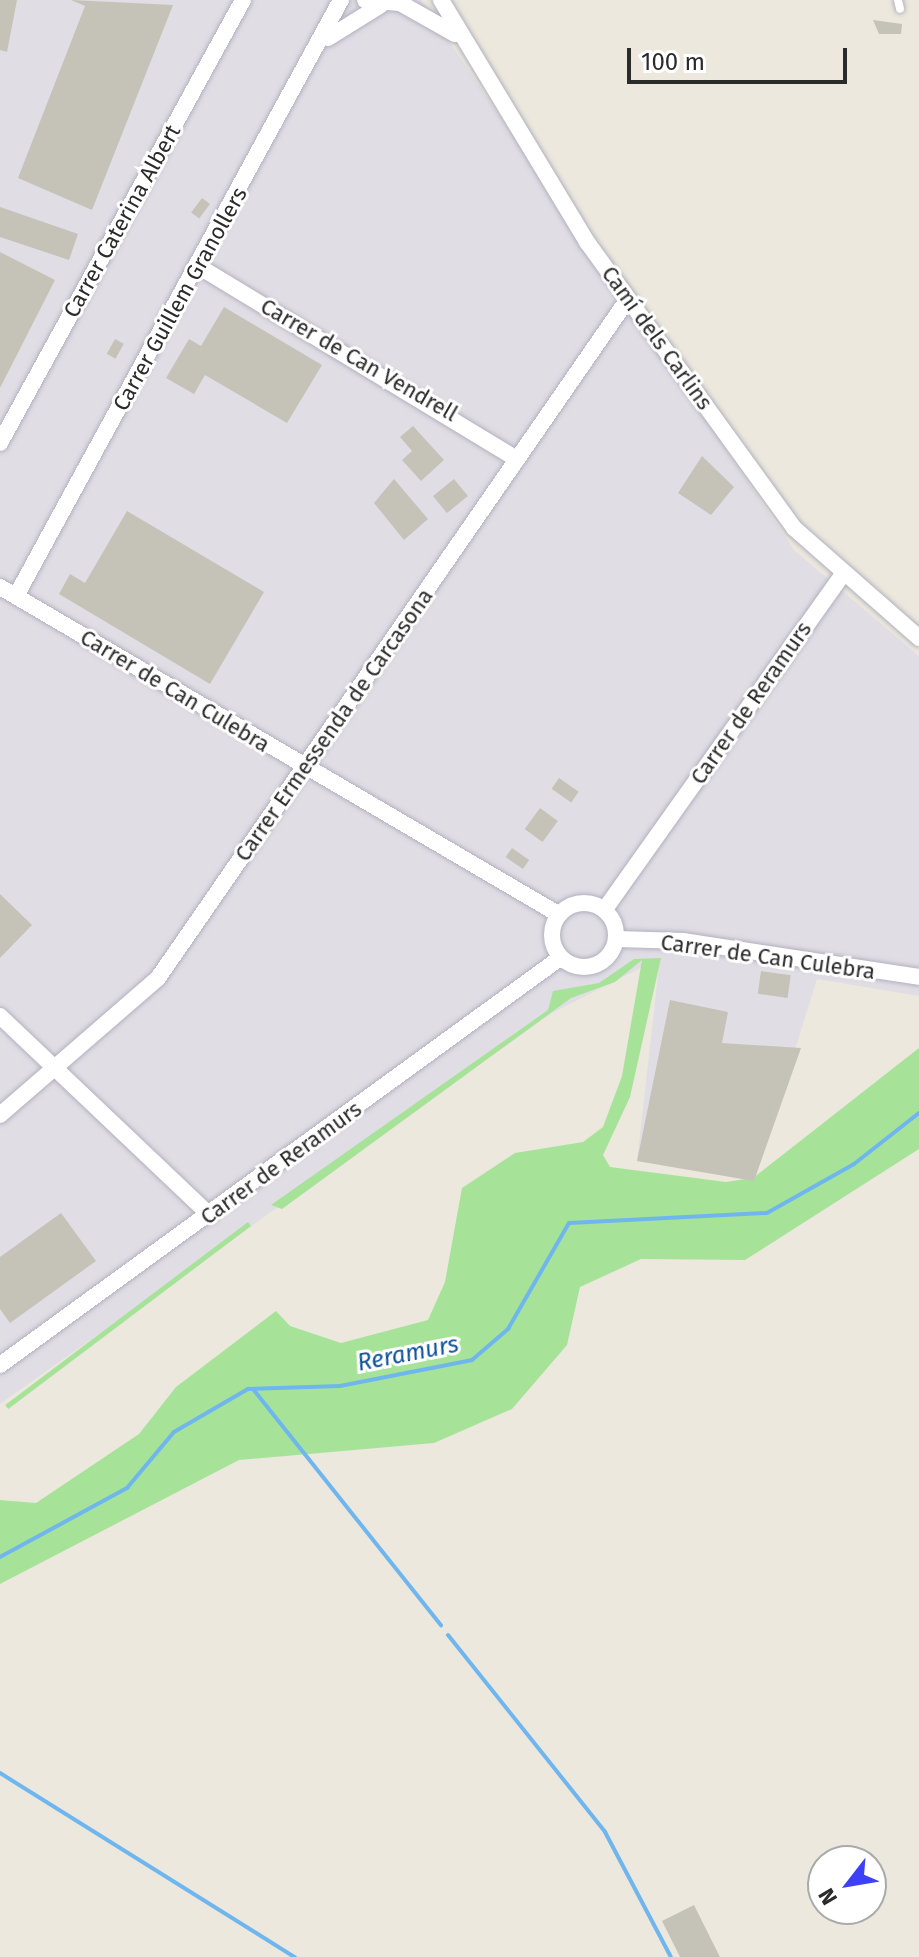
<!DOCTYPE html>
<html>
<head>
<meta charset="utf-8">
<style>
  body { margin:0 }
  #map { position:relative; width:919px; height:1957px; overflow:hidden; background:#ece8dd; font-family:"Fira Sans",sans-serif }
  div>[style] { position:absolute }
  .industrial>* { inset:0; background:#e1dde5 }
  .green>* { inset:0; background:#a6e399; transform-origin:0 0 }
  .stream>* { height:4px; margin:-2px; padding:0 2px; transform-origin:2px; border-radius:2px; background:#70b6ee }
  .building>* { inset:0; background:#c5c2b8; transform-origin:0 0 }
  .roads { filter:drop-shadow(0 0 2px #b1b1be) drop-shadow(0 0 2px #b1b1be) }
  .service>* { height:8px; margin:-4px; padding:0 4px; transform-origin:4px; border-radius:4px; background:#fff }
  .minor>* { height:16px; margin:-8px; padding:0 8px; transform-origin:8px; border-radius:8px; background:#fff }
  .minor>.ring { margin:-8px; padding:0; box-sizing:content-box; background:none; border:16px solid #fff; border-radius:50% }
  span { translate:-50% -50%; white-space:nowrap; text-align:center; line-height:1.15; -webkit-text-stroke:6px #fff; paint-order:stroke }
  .street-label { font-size:22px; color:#2b2b2b }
  .water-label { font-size:24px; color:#0e529b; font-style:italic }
  .north { position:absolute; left:807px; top:1845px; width:80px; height:80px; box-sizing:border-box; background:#fff; border:2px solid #aaa; border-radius:50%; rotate:239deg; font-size:22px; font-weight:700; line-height:32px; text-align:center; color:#2b2b2b }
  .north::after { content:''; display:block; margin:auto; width:28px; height:36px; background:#3e40f8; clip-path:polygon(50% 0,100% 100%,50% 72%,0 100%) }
  .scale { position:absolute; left:627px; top:48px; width:220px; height:36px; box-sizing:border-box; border:4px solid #2b2b2b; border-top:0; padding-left:10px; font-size:24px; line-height:28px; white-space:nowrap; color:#2b2b2b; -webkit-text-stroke:6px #fff; paint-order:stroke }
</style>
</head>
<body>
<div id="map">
  <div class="industrial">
    <i style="clip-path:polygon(0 0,421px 0,794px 550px,919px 656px,919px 996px,817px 979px,754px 1181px,637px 1161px,660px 958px,552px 1013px,0 1404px)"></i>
  </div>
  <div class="green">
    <i style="clip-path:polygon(661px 958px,630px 1097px,603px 1155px,610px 1167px,726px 1182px,753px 1178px,919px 1048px,919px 1149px,745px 1260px,641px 1259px,580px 1287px,567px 1345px,512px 1409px,434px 1443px,239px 1460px,0 1584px,0 1500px,36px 1503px,139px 1434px,176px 1387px,276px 1311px,290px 1326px,341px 1343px,428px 1320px,445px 1282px,462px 1188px,515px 1153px,583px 1142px,603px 1127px,622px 1076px,642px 960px,615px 982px,571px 998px,282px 1209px,271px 1205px,548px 1010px,553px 991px,599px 983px,634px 959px)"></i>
    <i style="left:248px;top:1222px;width:5px;height:304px;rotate:53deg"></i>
  </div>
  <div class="stream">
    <i style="left:253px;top:1389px;width:302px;rotate:51.5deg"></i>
    <i style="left:0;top:1557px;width:145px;rotate:-28.5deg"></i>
    <i style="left:127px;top:1488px;width:73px;rotate:-50deg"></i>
    <i style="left:174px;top:1432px;width:86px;rotate:-30.2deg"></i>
    <i style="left:248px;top:1389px;width:92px;rotate:-1.9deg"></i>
    <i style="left:340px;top:1386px;width:135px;rotate:-11.1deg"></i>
    <i style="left:472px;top:1360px;width:48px;rotate:-40.7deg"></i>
    <i style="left:508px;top:1329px;width:122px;rotate:-60.1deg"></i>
    <i style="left:569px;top:1223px;width:198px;rotate:-2.9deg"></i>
    <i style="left:767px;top:1213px;width:100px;rotate:-29.4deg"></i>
    <i style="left:854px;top:1164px;width:83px;rotate:-38.1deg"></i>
    <i style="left:448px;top:1635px;width:252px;rotate:51.4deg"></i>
    <i style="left:605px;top:1832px;width:141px;rotate:62.2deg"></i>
    <i style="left:0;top:1773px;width:348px;rotate:32deg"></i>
  </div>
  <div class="building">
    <i style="clip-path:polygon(0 0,17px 0,7px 52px,0 50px)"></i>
    <i style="clip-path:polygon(71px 0,173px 5px,92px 210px,18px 178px,85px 6px)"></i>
    <i style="clip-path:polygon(873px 20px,902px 24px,901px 34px,879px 34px)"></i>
    <i style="left:202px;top:198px;width:10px;height:18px;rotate:37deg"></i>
    <i style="clip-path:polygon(0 207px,78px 234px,69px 260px,0 237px)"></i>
    <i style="clip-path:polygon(0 252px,55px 280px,0 388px)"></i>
    <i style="clip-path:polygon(224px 307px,322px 365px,287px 423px,205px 375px,194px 394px,166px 378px,189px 339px,201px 346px)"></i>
    <i style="left:115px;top:339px;width:10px;height:17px;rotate:29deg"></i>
    <i style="clip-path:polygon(413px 426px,444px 460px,421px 481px,402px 460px,412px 451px,400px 437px)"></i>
    <i style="clip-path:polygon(702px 456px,734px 487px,711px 515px,678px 493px)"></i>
    <i style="clip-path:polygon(394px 479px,428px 519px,404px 540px,374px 503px)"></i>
    <i style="left:454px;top:479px;width:22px;height:27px;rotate:51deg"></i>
    <i style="clip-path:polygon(127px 511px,264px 592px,210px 684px,59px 594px,70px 574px,85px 583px)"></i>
    <i style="left:559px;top:778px;width:24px;height:13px;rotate:35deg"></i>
    <i style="left:540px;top:808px;width:22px;height:26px;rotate:36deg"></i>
    <i style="left:512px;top:848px;width:21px;height:11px;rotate:35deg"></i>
    <i style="clip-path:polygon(0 894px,32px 925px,0 958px)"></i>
    <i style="left:761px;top:971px;width:30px;height:23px;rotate:8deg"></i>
    <i style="clip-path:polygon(670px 1000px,728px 1012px,722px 1043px,801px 1048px,754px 1181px,637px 1161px)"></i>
    <i style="clip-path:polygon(61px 1213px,96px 1261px,10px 1323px,0 1309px,0 1257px)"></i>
    <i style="clip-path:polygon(694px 1905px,720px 1957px,680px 1957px,662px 1921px)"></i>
  </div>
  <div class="roads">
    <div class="service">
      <i style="left:898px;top:0;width:9px;rotate:77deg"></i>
    </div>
    <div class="minor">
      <i style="left:365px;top:0;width:35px;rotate:5deg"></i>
      <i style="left:400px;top:3px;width:63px;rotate:29.4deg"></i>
      <i style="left:441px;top:0;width:283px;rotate:58.9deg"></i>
      <i style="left:587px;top:242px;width:353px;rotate:54.1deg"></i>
      <i style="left:794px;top:528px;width:167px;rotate:41.3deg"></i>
      <i style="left:328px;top:38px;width:62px;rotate:-31.9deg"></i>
      <i style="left:198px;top:266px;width:373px;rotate:31.2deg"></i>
      <i style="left:0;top:443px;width:505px;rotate:-61.25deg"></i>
      <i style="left:0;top:587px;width:647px;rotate:30.37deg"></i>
      <i style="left:16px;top:596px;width:679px;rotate:-61.4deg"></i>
      <i class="ring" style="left:552px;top:903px;width:48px;height:48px"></i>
      <i style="left:605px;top:909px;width:411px;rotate:-54.6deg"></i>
      <i style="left:617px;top:939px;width:67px;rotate:1.7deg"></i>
      <i style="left:684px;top:941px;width:238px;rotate:8.7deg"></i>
      <i style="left:0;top:1016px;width:289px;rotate:43.5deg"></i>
      <i style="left:0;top:1115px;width:209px;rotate:-40.9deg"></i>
      <i style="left:158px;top:978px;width:826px;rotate:-55.31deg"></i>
      <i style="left:0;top:1365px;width:692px;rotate:-36.01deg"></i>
    </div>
  </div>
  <div class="street-label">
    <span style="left:122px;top:221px;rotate:-61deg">Carrer Caterina Albert</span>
    <span style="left:180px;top:299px;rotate:-61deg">Carrer Guillem Granollers</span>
    <span style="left:657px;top:338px;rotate:54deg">Camí dels Carlins</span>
    <span style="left:359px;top:360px;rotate:30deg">Carrer de Can Vendrell</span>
    <span style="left:175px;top:691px;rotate:31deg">Carrer de Can Culebra</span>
    <span style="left:751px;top:703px;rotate:-55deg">Carrer de Reramurs</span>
    <span style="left:334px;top:725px;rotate:-55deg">Carrer Ermessenda de Carcasona</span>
    <span style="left:768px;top:957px;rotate:8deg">Carrer de Can Culebra</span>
    <span style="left:281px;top:1163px;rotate:-36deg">Carrer de Reramurs</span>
  </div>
  <div class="water-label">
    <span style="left:408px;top:1354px;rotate:-11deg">Reramurs</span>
  </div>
  <div class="north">N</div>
  <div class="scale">100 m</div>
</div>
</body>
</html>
